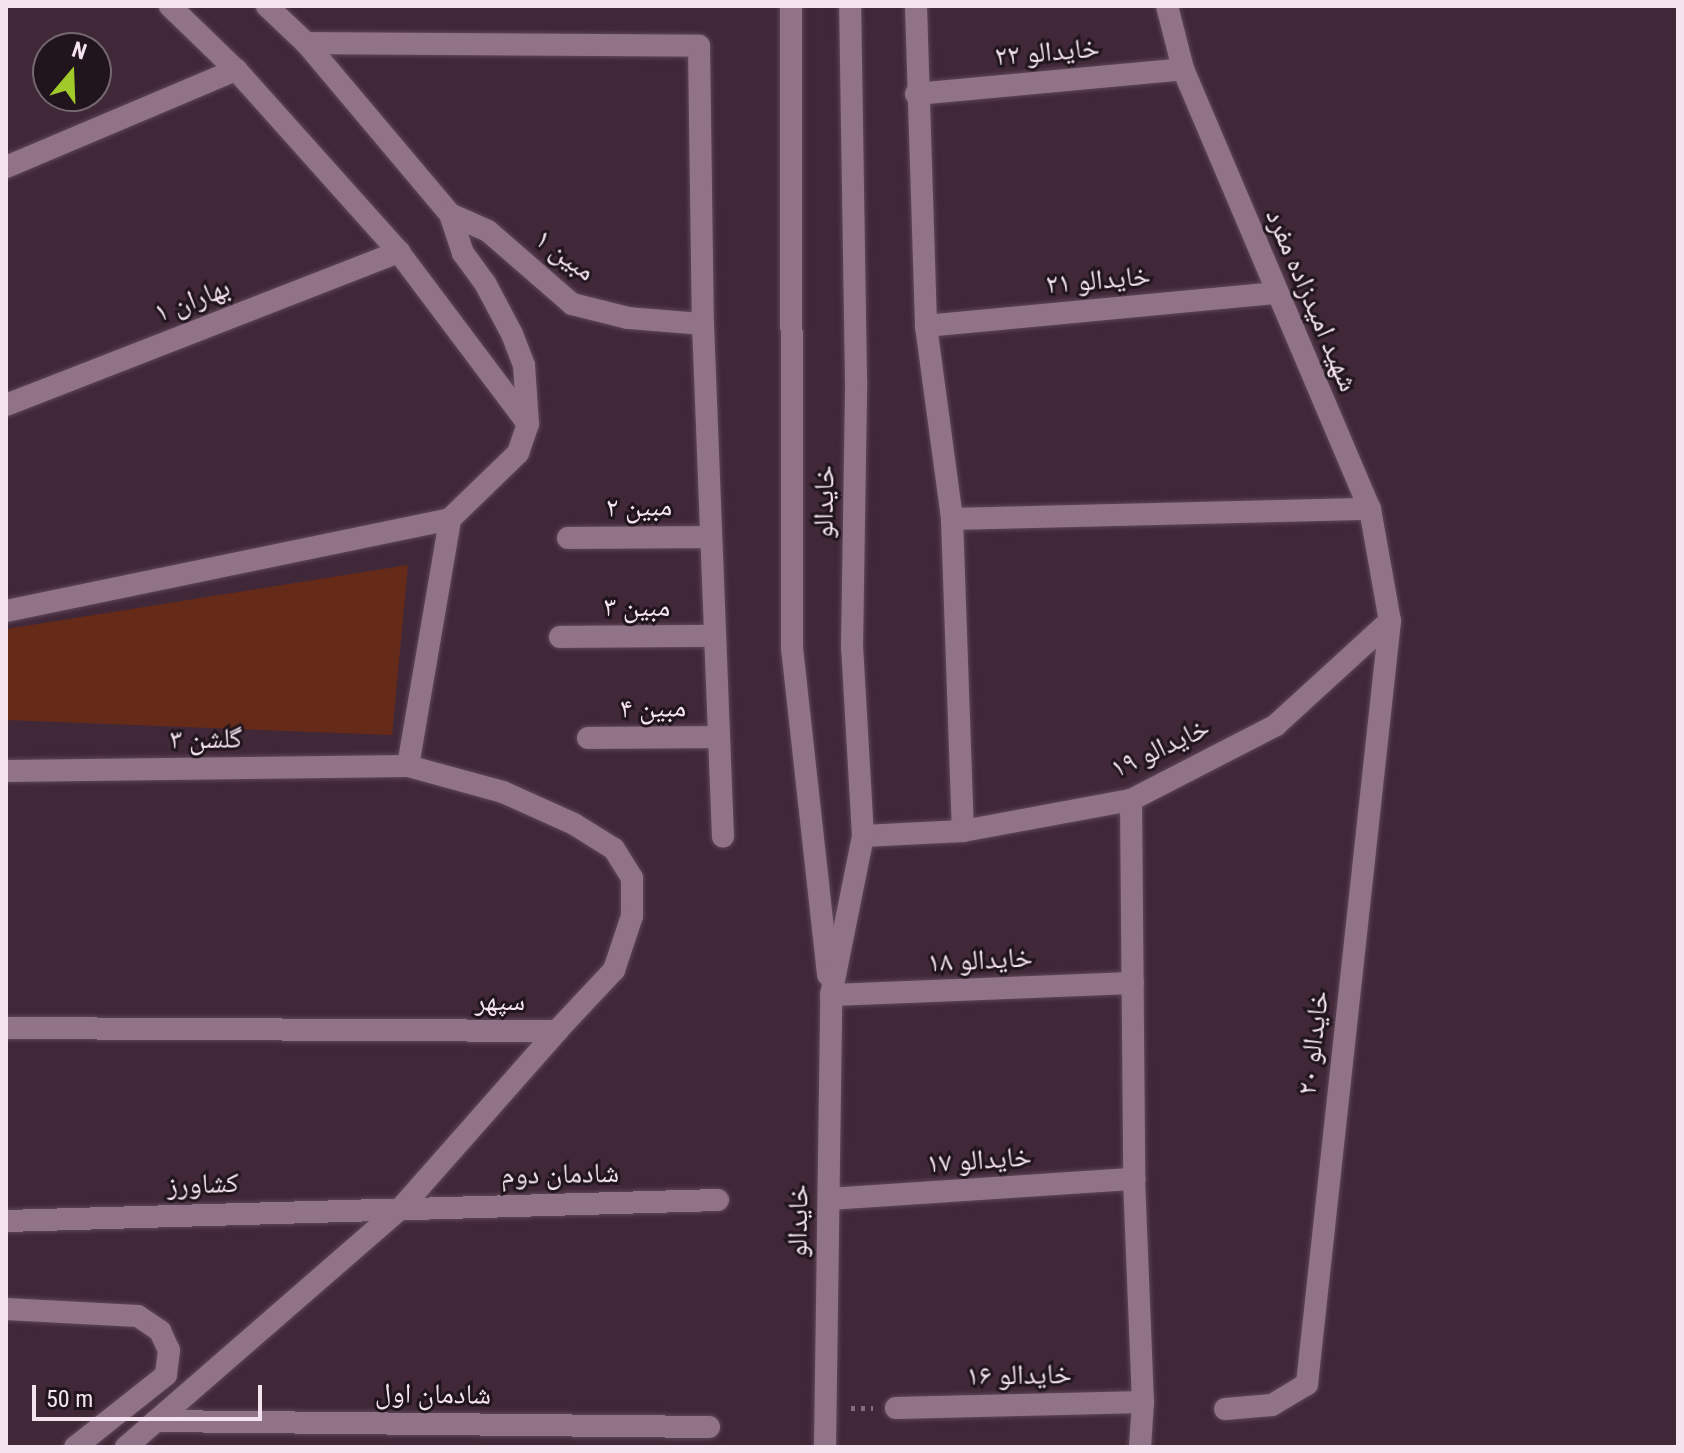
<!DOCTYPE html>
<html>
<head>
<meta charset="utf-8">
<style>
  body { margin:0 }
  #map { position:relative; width:1684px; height:1453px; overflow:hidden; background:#412839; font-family:"Roboto Condensed","Noto Naskh Arabic",sans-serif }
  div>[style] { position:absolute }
  .green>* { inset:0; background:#662a18 }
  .path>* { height:5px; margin-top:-2.5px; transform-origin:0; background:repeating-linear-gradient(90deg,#836c7b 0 4px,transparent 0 10px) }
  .roads { filter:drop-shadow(0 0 2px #5d4756) drop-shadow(0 0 2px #5d4756) }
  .minor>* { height:22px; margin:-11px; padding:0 11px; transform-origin:11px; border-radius:11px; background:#917387 }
  .tertiary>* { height:22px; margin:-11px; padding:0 11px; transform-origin:11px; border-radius:11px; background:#917387 }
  span { translate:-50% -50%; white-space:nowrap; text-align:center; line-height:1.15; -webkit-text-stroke:6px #21151d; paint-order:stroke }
  .street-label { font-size:28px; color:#f5e4ef }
  .frame { position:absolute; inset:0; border:8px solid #f5e4ef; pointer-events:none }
  .north { position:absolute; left:32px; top:32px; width:80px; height:80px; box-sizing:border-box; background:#21151d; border:2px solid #766871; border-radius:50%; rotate:19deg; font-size:22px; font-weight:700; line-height:32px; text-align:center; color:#f5e4ef }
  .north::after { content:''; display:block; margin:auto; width:28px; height:36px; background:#a1c92a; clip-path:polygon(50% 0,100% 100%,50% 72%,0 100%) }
  .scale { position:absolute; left:32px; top:1385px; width:230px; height:36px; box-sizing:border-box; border:4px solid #f5e4ef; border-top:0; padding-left:10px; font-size:24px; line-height:28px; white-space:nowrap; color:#f5e4ef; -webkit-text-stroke:6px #21151d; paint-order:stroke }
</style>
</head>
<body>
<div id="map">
  <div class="green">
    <i style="clip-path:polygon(408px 565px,392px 735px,6px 720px,6px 629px)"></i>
  </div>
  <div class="path">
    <i style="left:851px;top:1408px;width:22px"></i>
  </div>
  <div class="roads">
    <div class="minor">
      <i style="left:267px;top:6px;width:54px;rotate:43.5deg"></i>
      <i style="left:306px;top:43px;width:224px;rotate:49.9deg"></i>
      <i style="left:450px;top:214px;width:41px;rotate:71.6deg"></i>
      <i style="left:463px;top:253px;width:39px;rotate:54deg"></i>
      <i style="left:486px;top:285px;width:55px;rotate:62deg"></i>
      <i style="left:512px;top:334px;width:33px;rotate:69deg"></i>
      <i style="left:524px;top:365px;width:58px;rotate:86.1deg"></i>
      <i style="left:916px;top:6px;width:320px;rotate:88.2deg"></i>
      <i style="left:926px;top:326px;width:195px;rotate:82.3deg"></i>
      <i style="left:952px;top:519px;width:312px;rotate:88deg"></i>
      <i style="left:1167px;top:6px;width:65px;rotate:75.7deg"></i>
      <i style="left:1183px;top:69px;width:478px;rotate:67deg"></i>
      <i style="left:1370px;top:509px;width:114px;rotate:79.9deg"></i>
      <i style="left:1390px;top:621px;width:768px;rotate:96.21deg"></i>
      <i style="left:1307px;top:1384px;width:41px;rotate:149deg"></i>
      <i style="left:1272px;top:1405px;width:47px;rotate:175.1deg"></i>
      <i style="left:306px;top:43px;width:393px;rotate:0.4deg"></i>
      <i style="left:699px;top:46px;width:278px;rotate:89.2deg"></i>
      <i style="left:703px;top:324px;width:513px;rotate:87.77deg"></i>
      <i style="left:916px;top:94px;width:268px;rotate:-5.3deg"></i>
      <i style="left:6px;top:167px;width:250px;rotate:-22.9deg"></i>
      <i style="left:450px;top:214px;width:42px;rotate:24.1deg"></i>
      <i style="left:488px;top:231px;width:111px;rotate:41deg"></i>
      <i style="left:572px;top:304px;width:58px;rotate:14deg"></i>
      <i style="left:628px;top:318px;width:75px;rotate:4.6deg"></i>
      <i style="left:926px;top:326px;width:352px;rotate:-5.4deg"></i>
      <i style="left:6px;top:405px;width:422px;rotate:-21.3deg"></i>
      <i style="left:952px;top:519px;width:418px;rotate:-1.4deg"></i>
      <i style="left:568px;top:538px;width:142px;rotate:-0.4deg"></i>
      <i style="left:6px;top:611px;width:453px;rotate:-11.7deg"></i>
      <i style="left:450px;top:519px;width:95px;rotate:-44.1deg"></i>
      <i style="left:518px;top:453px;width:31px;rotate:-71deg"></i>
      <i style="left:528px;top:424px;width:215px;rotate:-126.9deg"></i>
      <i style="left:399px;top:252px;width:244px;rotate:-131.8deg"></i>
      <i style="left:236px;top:70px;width:92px;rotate:-135.9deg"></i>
      <i style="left:560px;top:637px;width:153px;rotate:-0.4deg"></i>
      <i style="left:588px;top:738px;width:130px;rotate:-0.4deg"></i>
      <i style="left:408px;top:766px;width:251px;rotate:-80.3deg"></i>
      <i style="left:6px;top:771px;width:402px;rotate:-0.7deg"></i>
      <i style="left:408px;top:766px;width:98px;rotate:15.3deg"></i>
      <i style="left:503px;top:792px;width:78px;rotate:24.3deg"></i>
      <i style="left:574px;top:824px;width:47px;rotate:32deg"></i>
      <i style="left:614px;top:849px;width:34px;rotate:58deg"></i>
      <i style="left:632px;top:878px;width:38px;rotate:90deg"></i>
      <i style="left:632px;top:916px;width:57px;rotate:108.4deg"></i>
      <i style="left:614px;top:970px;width:83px;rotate:133.1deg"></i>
      <i style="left:557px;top:1031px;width:551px;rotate:-179.69deg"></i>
      <i style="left:1131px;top:800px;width:379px;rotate:89.5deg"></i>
      <i style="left:1134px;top:1179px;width:223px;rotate:87.7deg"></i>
      <i style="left:1143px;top:1402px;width:45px;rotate:93.8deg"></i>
      <i style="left:863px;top:836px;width:100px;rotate:-2.9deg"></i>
      <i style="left:963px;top:831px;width:171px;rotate:-10.5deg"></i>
      <i style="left:1131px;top:800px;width:163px;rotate:-27.3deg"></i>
      <i style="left:1276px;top:725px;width:154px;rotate:-42.4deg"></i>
      <i style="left:829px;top:1199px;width:306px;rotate:-3.8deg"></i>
      <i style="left:6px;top:1221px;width:712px;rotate:-1.69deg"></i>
      <i style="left:6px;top:1309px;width:132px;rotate:3deg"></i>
      <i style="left:138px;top:1316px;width:27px;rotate:34deg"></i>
      <i style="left:160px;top:1331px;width:21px;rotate:65deg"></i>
      <i style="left:169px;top:1350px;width:25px;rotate:97deg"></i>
      <i style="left:166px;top:1375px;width:116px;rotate:141.6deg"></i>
      <i style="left:896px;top:1408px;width:247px;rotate:-1.4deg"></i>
      <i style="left:156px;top:1421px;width:553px;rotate:0.62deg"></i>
      <i style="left:126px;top:1447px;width:366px;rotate:-41deg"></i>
      <i style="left:402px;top:1207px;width:235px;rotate:-48.6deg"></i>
      <i style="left:825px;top:1447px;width:452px;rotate:-89.2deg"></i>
      <i style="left:831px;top:995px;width:302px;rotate:-2.3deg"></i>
    </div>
    <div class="tertiary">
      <i style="left:791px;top:6px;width:642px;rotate:89.91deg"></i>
      <i style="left:792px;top:648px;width:329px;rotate:83.7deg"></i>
      <i style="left:831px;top:995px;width:162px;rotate:-78.6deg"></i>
      <i style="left:863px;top:836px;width:188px;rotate:-93.3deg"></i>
      <i style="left:852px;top:648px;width:268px;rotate:-89.1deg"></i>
      <i style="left:856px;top:380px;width:374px;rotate:-90.9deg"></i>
    </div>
  </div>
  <div class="street-label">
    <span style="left:1047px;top:52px;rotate:-5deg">خایدالو ۲۲</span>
    <span style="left:565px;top:255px;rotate:36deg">مبین ۱</span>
    <span style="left:1098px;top:280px;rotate:-5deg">خایدالو ۲۱</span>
    <span style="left:192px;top:300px;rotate:-21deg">بهاران ۱</span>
    <span style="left:1312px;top:300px;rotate:67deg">شهید امیدزاده مفرد</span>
    <span style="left:824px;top:502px;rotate:-89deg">خایدالو</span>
    <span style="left:639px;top:507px;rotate:-1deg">مبین ۲</span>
    <span style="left:637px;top:607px">مبین ۳</span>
    <span style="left:653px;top:708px;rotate:-1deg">مبین ۴</span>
    <span style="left:206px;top:739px;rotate:-1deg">گلشن ۳</span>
    <span style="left:1160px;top:748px;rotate:-25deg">خایدالو ۱۹</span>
    <span style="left:980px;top:960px;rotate:-3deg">خایدالو ۱۸</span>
    <span style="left:500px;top:1001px">سپهر</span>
    <span style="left:1313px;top:1043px;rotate:-83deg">خایدالو ۲۰</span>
    <span style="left:979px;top:1160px;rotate:-4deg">خایدالو ۱۷</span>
    <span style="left:560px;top:1174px;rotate:-1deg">شادمان دوم</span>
    <span style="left:203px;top:1184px;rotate:-2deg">کشاورز</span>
    <span style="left:798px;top:1221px;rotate:-89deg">خایدالو</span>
    <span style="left:1019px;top:1375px;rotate:-1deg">خایدالو ۱۶</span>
    <span style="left:433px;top:1394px;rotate:1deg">شادمان اول</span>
  </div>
  <div class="frame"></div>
  <div class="north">N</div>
  <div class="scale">50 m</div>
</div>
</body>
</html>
